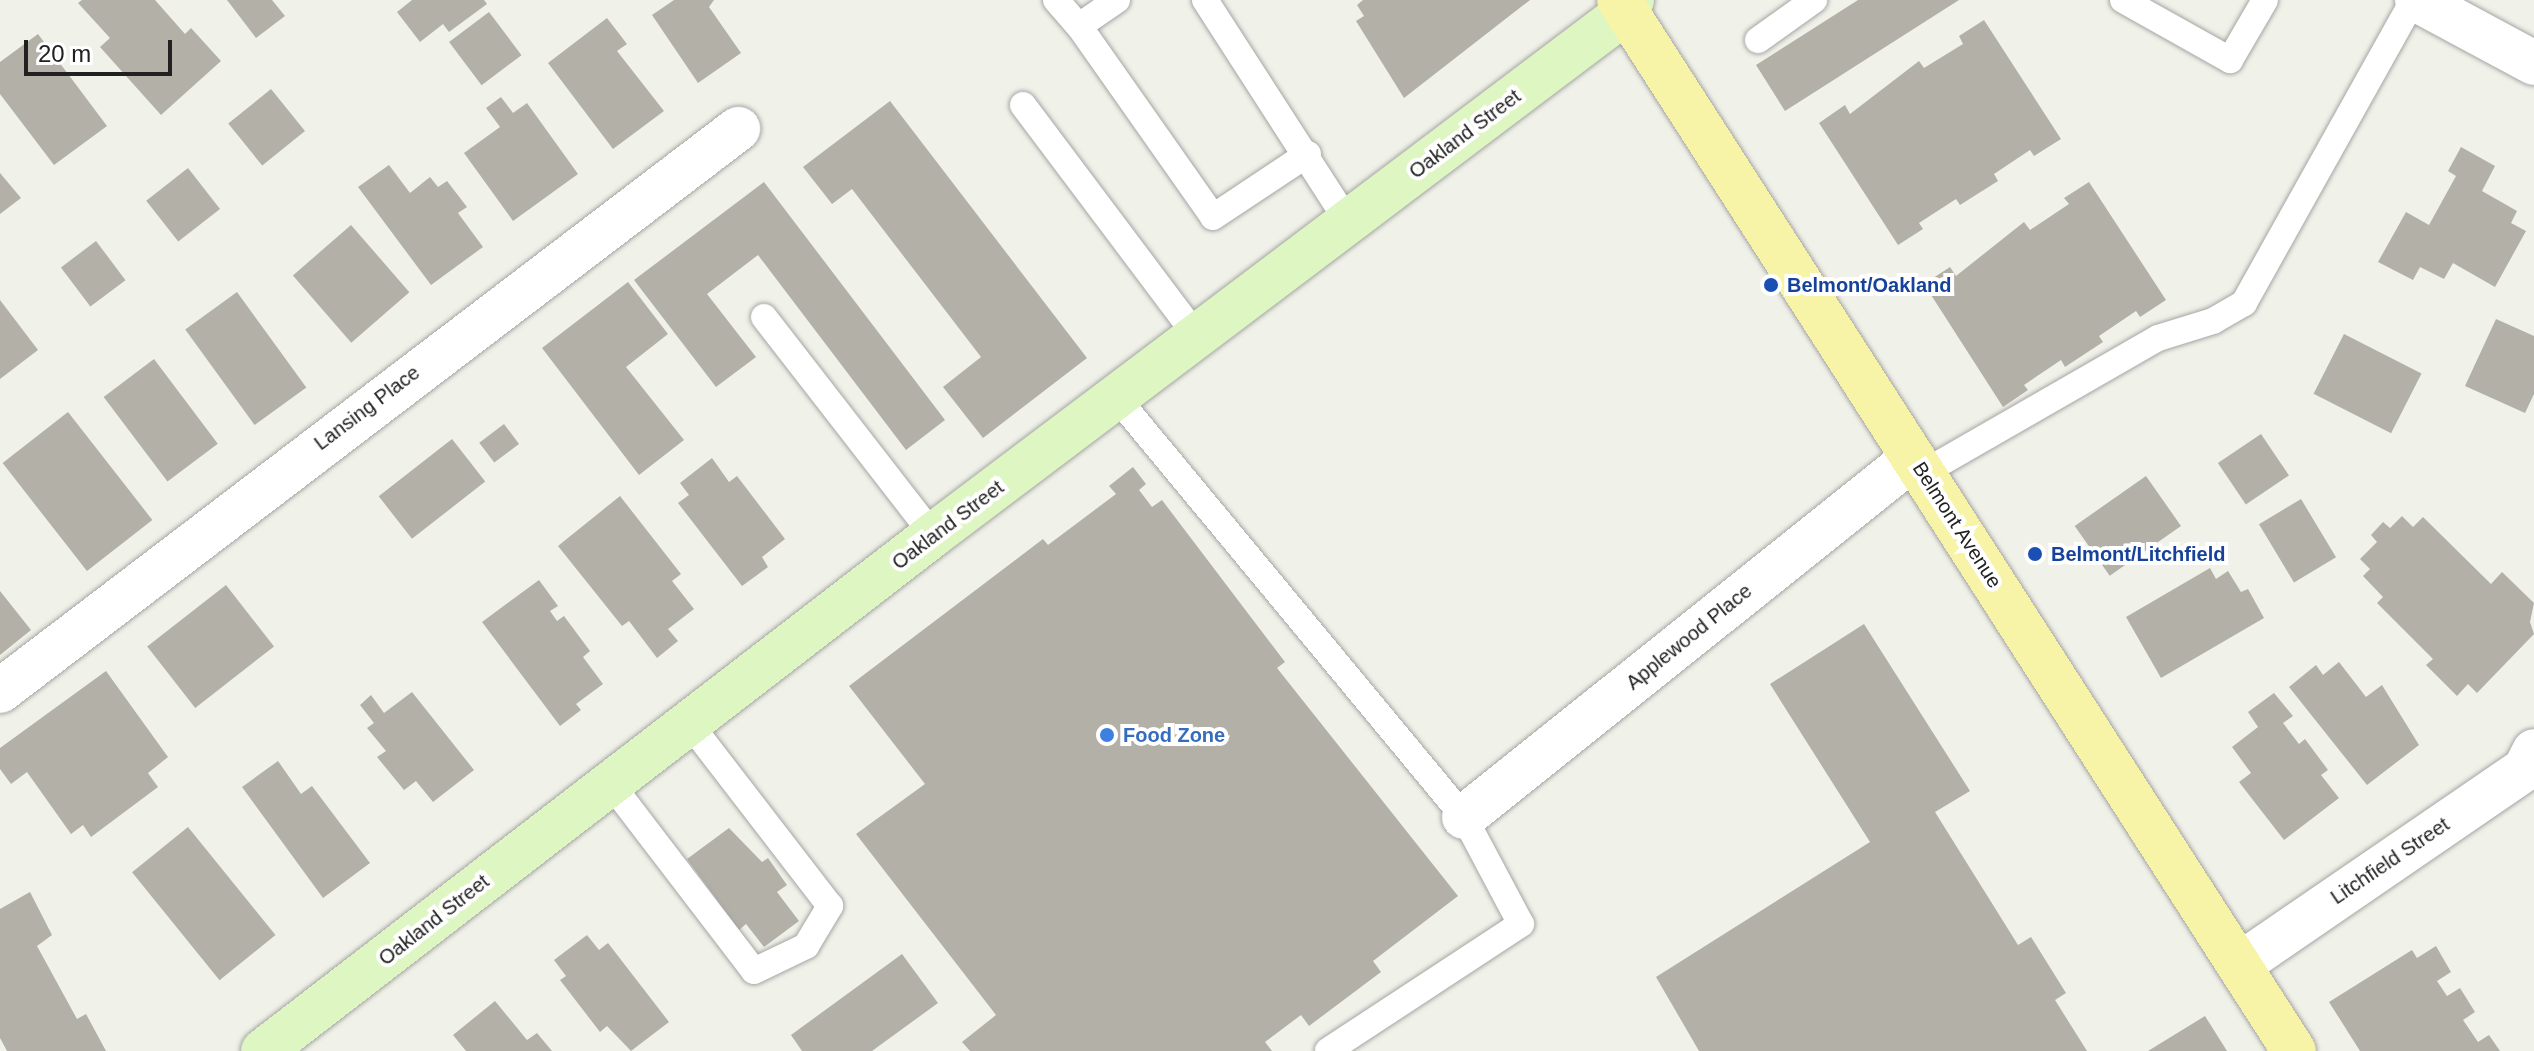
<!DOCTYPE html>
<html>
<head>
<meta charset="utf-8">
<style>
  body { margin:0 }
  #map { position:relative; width:2534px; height:1051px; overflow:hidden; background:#f0f1e8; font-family:Helvetica,sans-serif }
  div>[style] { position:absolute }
  .building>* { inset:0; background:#b3b1a7; transform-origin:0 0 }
  .roads { filter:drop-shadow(0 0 2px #a5a5a5) drop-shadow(0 0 2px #a5a5a5) }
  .service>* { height:26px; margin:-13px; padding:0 13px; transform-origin:13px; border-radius:13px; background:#fff }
  .minor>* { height:44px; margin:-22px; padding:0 22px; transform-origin:22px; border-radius:22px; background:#fff }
  .secondary>* { height:44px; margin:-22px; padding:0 22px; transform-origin:22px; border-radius:22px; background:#def6c1 }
  .primary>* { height:44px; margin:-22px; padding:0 22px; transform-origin:22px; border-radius:22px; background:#f7f4a7 }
  .dots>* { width:22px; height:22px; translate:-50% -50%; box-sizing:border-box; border:4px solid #fff; border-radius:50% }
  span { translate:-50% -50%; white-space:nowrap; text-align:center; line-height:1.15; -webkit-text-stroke:8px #fff; paint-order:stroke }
  .street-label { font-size:20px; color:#212121 }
  .transit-label { font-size:20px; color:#164399; font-weight:700 }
  .left { translate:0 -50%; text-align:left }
  .shop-label { font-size:20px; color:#366cbe; font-weight:700 }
  .scale { position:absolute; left:24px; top:40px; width:148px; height:36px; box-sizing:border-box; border:4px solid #212121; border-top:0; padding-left:10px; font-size:24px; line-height:28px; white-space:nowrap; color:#212121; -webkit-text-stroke:6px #fff; paint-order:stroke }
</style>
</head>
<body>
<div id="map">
  <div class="building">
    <i style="clip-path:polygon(82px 0,155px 0,185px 34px,191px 28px,221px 61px,161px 115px,100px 47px,110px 38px,78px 3px)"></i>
    <i style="clip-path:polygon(227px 0,272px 0,285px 16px,256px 38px)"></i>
    <i style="clip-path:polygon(412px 0,484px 0,487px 4px,449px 32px,443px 24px,420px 42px,397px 12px)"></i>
    <i style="clip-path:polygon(674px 0,714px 0,709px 7px,741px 53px,698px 83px,652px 15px)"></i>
    <i style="clip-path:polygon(1363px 0,1530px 0,1404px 98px,1356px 21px,1364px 16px,1357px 5px)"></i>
    <i style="clip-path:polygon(1858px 0,1959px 0,1785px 111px,1756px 65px)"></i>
    <i style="left:489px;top:12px;width:54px;height:50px;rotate:53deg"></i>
    <i style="clip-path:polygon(607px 18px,627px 44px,617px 51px,664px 111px,613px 149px,548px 63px)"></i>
    <i style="clip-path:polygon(1984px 20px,2061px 139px,2034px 156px,2030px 150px,1994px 174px,1998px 181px,1960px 205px,1956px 199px,1919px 223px,1923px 229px,1898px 245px,1819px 123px,1845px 105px,1850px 114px,1919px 61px,1924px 68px,1963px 44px,1959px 36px)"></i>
    <i style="clip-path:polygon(38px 34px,107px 126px,54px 165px,0 94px,0 62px)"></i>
    <i style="left:271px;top:89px;width:54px;height:55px;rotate:51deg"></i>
    <i style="clip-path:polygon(501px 97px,513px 113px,527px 103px,578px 174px,513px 221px,464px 153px,500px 127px,486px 108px)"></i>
    <i style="clip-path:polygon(890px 101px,1087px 358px,983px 438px,943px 387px,981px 357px,852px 189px,832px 204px,803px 167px)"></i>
    <i style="clip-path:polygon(2461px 147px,2495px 166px,2482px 191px,2517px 211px,2511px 223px,2526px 231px,2495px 287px,2453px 263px,2444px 279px,2420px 267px,2413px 280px,2378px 262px,2406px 212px,2429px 225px,2456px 176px,2448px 171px)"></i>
    <i style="clip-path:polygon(389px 165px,410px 193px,430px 177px,438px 187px,447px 181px,467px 207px,458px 213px,483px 247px,431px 285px,358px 187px)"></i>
    <i style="left:188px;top:168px;width:52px;height:53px;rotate:52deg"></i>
    <i style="clip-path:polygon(0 173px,21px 198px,0 214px)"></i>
    <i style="clip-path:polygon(764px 182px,945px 420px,906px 450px,758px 255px,707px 294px,756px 357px,716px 387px,634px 280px)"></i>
    <i style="clip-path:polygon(2089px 182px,2166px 300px,2140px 317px,2136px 311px,2099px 336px,2103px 342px,2065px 367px,2061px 360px,2024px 385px,2028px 390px,2003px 407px,1924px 284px,1950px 267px,1956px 276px,2024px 222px,2030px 230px,2069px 204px,2064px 198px)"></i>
    <i style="left:351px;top:225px;width:89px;height:77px;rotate:49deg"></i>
    <i style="left:96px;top:241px;width:49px;height:44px;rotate:53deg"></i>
    <i style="clip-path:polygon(628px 282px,668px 334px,626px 367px,684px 440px,639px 475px,542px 348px)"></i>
    <i style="left:237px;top:292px;width:118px;height:64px;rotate:54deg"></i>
    <i style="clip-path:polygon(0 300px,38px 350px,0 379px)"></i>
    <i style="clip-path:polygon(2496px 319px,2534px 336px,2534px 394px,2525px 413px,2465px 386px)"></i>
    <i style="left:2344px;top:334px;width:87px;height:67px;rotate:27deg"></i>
    <i style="left:154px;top:359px;width:106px;height:63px;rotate:53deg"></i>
    <i style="left:68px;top:412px;width:137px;height:83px;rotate:52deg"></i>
    <i style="left:504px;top:424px;width:25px;height:31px;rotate:53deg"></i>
    <i style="left:2261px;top:434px;width:50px;height:52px;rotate:56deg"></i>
    <i style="left:452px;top:439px;width:54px;height:93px;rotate:52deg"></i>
    <i style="clip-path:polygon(712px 458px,729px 482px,737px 476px,785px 539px,762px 557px,768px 567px,742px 586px,678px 503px,689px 495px,680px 483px)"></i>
    <i style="clip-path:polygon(1133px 467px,1146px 484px,1139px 490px,1152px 507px,1162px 500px,1285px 662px,1277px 668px,1458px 896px,1373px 961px,1381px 972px,1309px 1026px,1301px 1015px,1265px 1042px,1272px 1051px,970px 1051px,962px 1042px,996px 1015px,856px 834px,925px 784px,849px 686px,1043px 539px,1048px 545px,1116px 494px,1109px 486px)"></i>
    <i style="left:2146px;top:476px;width:61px;height:87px;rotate:55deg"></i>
    <i style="clip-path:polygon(620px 496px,681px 574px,672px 581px,694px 609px,668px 629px,678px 641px,657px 658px,629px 621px,622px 626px,558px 546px)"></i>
    <i style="left:2301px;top:499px;width:68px;height:49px;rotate:59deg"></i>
    <i style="clip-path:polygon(2402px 516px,2413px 527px,2423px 517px,2491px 584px,2502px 572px,2534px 603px,2530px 622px,2534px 634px,2477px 693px,2468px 684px,2457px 696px,2426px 665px,2433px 659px,2377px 603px,2383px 597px,2363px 576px,2370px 569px,2360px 559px,2377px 542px,2371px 535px,2383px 522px,2390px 528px)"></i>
    <i style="clip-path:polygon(2210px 568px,2216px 579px,2228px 571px,2241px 592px,2248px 589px,2264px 618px,2161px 678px,2126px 617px)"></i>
    <i style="clip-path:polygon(539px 580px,558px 606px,550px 611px,557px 621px,564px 616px,590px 651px,583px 657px,603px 684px,576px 704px,581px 710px,560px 726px,482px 622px)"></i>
    <i style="left:226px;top:585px;width:78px;height:100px;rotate:52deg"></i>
    <i style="clip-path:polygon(0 591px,31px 630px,0 655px)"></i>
    <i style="clip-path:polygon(1864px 624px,1970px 791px,1935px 812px,2018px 945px,2031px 937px,2066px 993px,2055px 1000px,2087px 1051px,1699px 1051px,1656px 977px,1870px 842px,1770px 684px)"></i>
    <i style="clip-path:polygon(2339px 662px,2366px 697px,2382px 685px,2419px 745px,2367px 785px,2289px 687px,2316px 665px,2323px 675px)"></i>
    <i style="clip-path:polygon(106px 671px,168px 757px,148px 773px,158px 787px,91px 837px,83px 825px,71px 834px,27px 772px,11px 784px,0 769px,0 748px)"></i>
    <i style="clip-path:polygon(412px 692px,474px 770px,433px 802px,416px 781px,404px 790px,377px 757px,386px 751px,367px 728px,374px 723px,360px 705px,371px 695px,384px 713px)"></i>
    <i style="clip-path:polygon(2274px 693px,2293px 716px,2283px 723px,2299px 744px,2305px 739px,2328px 770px,2321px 775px,2339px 798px,2284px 840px,2239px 782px,2251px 773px,2232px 747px,2258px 727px,2248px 712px)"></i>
    <i style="clip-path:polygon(278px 761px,301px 794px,312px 786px,370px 863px,323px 898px,242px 787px)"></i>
    <i style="left:188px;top:827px;width:139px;height:72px;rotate:51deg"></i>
    <i style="clip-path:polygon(729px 828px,762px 862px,768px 858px,787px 885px,777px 892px,799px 921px,764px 947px,746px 924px,739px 930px,687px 859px)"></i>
    <i style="clip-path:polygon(30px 892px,52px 935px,37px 946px,77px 1019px,86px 1014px,106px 1051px,7px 1051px,0 1038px,0 909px)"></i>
    <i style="clip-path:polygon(587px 935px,599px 950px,608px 943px,669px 1022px,631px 1051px,607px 1026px,600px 1032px,560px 980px,566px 976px,554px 960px)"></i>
    <i style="clip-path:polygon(2436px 946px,2451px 972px,2437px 981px,2447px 996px,2460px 988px,2475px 1012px,2463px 1020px,2478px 1042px,2489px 1035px,2500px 1051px,2360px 1051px,2329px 1002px,2412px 950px,2417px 958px)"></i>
    <i style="clip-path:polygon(902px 954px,938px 1003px,872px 1051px,802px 1051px,791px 1035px)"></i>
    <i style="clip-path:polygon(495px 1001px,527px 1040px,537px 1033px,552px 1051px,466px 1051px,453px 1035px)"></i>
    <i style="clip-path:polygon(2205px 1016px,2227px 1051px,2148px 1051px)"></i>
  </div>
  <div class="roads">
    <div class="service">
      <i style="left:1056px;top:0;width:35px;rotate:49deg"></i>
      <i style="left:1117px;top:0;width:46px;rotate:145.6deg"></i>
      <i style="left:1079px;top:26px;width:233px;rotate:54.9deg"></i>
      <i style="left:1213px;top:217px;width:114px;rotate:-33.6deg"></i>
      <i style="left:1205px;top:0;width:264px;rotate:57.2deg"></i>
      <i style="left:2123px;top:0;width:123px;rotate:29.3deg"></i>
      <i style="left:2230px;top:60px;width:69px;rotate:-59.7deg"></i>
      <i style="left:1758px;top:40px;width:69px;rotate:-35.5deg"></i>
      <i style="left:1023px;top:105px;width:290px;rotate:53.1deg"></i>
      <i style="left:764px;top:317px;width:276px;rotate:52.2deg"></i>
      <i style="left:1117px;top:398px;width:544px;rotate:50.37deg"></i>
      <i style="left:1464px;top:817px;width:121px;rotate:62deg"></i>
      <i style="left:1521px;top:924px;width:231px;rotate:146.7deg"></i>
      <i style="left:1923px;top:473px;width:271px;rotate:-29.9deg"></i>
      <i style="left:2158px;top:338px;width:58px;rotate:-17.2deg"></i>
      <i style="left:2213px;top:321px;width:36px;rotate:-30deg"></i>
      <i style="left:2244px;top:303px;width:347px;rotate:-60.8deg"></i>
      <i style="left:611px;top:784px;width:235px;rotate:52.6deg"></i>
      <i style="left:754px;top:971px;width:58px;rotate:-25.7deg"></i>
      <i style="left:806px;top:946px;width:47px;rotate:-59deg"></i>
      <i style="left:830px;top:906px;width:231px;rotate:-127.6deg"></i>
    </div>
    <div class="minor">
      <i style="left:2417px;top:0;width:133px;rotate:28.3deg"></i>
      <i style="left:0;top:691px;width:928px;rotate:-37.29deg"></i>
      <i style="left:1464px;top:817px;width:575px;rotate:-38.64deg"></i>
      <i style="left:2239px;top:965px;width:347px;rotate:-34.4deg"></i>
      <i style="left:2525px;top:769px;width:20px;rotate:-63deg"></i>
    </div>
    <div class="secondary">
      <i style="left:263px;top:1051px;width:846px;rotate:-37.6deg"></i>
      <i style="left:933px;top:535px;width:868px;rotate:-37.04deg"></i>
      <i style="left:1626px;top:12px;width:13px;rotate:-63deg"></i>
    </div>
    <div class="primary">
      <i style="left:1619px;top:0;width:1249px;rotate:57.29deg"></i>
    </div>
  </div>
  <div class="dots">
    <i style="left:1771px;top:285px;background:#1a4fb4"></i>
    <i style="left:2035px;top:554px;background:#1a4fb4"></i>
    <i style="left:1107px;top:735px;background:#3f7fe0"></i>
  </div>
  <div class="street-label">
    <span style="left:1465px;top:134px;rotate:-37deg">Oakland Street</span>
    <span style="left:367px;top:408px;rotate:-37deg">Lansing Place</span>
    <span style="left:948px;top:525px;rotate:-37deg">Oakland Street</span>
    <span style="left:1957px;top:525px;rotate:57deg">Belmont Avenue</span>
    <span style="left:1689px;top:637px;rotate:-39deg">Applewood Place</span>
    <span style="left:2390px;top:861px;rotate:-34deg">Litchfield Street</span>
    <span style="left:434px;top:920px;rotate:-38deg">Oakland Street</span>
  </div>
  <div class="transit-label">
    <span class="left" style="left:1787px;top:285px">Belmont/Oakland</span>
    <span class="left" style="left:2051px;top:554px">Belmont/Litchfield</span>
  </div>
  <div class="shop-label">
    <span class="left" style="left:1123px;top:735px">Food Zone</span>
  </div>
  <div class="scale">20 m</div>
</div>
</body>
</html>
